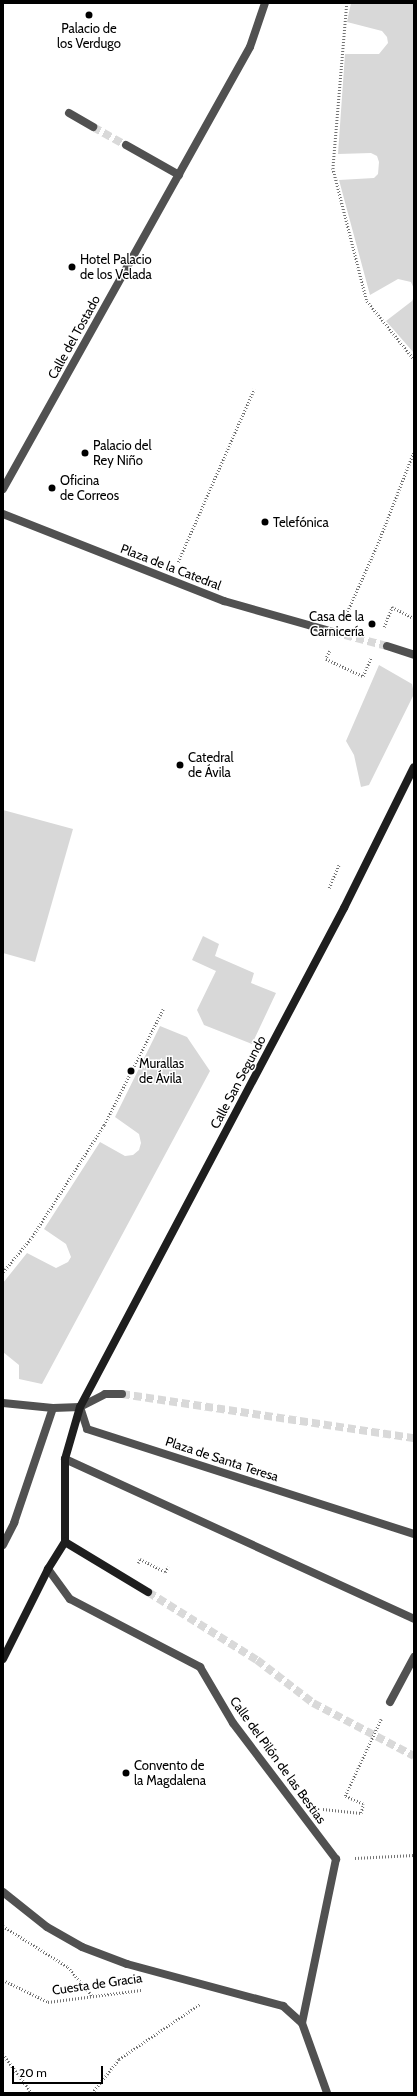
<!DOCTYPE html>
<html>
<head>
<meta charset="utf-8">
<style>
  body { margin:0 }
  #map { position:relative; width:417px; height:2096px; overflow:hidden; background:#fff; font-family:Cabin,sans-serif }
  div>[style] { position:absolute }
  .green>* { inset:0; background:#d8d8d8 }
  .street-tunnel>* { height:8px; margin-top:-4px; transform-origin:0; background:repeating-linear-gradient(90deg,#d9d9d9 0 8px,transparent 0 12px) }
  .secondary-tunnel>* { height:8px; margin-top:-4px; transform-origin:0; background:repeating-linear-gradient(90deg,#d9d9d9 0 8px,transparent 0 12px) }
  .path>* { height:2.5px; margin-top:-1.25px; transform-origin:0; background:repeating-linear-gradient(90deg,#737373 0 1px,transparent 0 3px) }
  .street>* { height:8px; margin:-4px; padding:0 4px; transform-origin:4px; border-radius:4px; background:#515151 }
  .secondary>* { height:8px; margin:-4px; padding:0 4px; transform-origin:4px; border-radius:4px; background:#1e1e1e }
  .dots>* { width:11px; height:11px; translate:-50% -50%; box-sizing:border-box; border:2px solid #fff; border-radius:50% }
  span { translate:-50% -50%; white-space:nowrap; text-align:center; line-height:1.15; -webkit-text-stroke:3px #fff; paint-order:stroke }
  .poi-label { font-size:13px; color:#000 }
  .left { translate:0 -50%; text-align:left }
  .right { translate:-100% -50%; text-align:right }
  .street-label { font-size:13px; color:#000 }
  .frame { position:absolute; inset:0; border:4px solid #000; pointer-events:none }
  .scale { position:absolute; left:12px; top:2066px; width:91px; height:18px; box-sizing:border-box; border:2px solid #000; border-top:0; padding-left:5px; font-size:12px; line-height:14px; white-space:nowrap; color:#000; -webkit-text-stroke:3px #fff; paint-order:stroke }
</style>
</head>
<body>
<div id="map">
  <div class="green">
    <i style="clip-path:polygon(351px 3px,414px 3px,414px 289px,411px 282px,398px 279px,370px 295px,339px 180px,374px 178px,378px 174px,379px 162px,377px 156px,371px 153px,338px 154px,345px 54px,379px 54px,388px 43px,387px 37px,382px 31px,347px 22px)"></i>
    <i style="clip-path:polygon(414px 297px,414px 353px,386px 321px,412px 301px)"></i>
    <i style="clip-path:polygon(379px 665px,412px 684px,414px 694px,369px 785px,361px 787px,354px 755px,346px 741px)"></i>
    <i style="clip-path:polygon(3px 810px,73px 829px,35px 962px,3px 953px)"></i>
    <i style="clip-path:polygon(203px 936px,219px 944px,215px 956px,254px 973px,251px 983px,276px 993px,252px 1044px,204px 1025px,197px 1010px,216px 971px,192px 960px)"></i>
    <i style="clip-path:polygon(160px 1026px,187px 1037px,210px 1071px,42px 1384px,19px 1379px,19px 1365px,3px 1352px,3px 1283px,27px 1253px,56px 1268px,68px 1262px,71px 1257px,66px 1244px,44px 1229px,100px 1142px,125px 1156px,133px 1155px,139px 1150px,141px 1143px,139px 1134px,115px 1117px)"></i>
  </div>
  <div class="street-tunnel">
    <i style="left:93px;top:127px;width:38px;rotate:29deg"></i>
    <i style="left:333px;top:632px;width:56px;rotate:14.5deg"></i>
    <i style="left:122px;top:1394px;width:295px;rotate:8.6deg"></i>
  </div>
  <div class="secondary-tunnel">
    <i style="left:148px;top:1592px;width:128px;rotate:32deg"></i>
    <i style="left:257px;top:1660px;width:71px;rotate:37.5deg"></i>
    <i style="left:313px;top:1703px;width:114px;rotate:27.7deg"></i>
  </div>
  <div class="path">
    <i style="left:347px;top:3px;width:166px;rotate:94.8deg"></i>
    <i style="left:333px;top:168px;width:137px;rotate:75.7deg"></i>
    <i style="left:367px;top:301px;width:75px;rotate:51deg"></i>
    <i style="left:178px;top:562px;width:189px;rotate:-66.3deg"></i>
    <i style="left:345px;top:617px;width:81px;rotate:-66deg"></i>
    <i style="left:378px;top:543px;width:99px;rotate:-68.6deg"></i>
    <i style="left:384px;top:627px;width:22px;rotate:-68deg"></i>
    <i style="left:392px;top:607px;width:25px;rotate:27deg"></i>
    <i style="left:330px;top:651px;width:9px;rotate:117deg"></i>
    <i style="left:326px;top:659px;width:41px;rotate:24.7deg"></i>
    <i style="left:363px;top:676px;width:20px;rotate:-66deg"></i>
    <i style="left:329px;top:888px;width:25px;rotate:-67deg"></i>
    <i style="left:3px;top:1272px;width:45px;rotate:-50.4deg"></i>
    <i style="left:32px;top:1237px;width:133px;rotate:-57.3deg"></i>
    <i style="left:104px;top:1125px;width:130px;rotate:-63deg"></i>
    <i style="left:138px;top:1563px;width:4px;rotate:-63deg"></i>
    <i style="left:140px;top:1559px;width:28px;rotate:27deg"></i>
    <i style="left:165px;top:1572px;width:6px;rotate:-59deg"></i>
    <i style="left:323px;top:1809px;width:38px;rotate:6deg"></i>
    <i style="left:361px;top:1813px;width:9px;rotate:-77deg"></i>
    <i style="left:363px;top:1804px;width:20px;rotate:-156deg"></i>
    <i style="left:345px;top:1796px;width:85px;rotate:-64.9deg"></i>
    <i style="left:355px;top:1858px;width:59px;rotate:-2.9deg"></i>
    <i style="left:3px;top:1926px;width:77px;rotate:32.2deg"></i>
    <i style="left:68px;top:1967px;width:38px;rotate:50deg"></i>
    <i style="left:3px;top:1980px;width:50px;rotate:26.1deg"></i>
    <i style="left:48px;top:2002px;width:94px;rotate:-7.4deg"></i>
    <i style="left:3px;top:2054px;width:49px;rotate:53.4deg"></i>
    <i style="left:92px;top:2093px;width:43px;rotate:-51.5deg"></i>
    <i style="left:119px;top:2059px;width:98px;rotate:-34.2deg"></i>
  </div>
  <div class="street">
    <i style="left:69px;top:113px;width:28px;rotate:30deg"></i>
    <i style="left:126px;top:145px;width:61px;rotate:29.5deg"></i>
    <i style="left:3px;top:489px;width:506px;rotate:-60.8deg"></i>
    <i style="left:250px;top:47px;width:46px;rotate:-71.2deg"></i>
    <i style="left:3px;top:514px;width:238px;rotate:21.5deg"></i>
    <i style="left:224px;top:601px;width:113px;rotate:15.9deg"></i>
    <i style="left:387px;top:646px;width:28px;rotate:18deg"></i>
    <i style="left:3px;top:1403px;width:50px;rotate:5.7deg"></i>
    <i style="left:53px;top:1408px;width:27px;rotate:-2deg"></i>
    <i style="left:80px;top:1407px;width:28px;rotate:-27deg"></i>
    <i style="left:105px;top:1394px;width:17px"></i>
    <i style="left:80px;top:1407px;width:23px;rotate:72deg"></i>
    <i style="left:87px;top:1429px;width:343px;rotate:17.8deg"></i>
    <i style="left:65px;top:1459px;width:384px;rotate:24.6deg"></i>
    <i style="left:3px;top:1545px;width:25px;rotate:-63deg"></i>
    <i style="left:14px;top:1523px;width:121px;rotate:-71.3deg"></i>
    <i style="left:48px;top:1569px;width:37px;rotate:54deg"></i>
    <i style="left:70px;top:1599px;width:147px;rotate:27.6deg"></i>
    <i style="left:200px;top:1667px;width:65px;rotate:59.5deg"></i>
    <i style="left:233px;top:1723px;width:171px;rotate:52.9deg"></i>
    <i style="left:336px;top:1859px;width:167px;rotate:101.7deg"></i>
    <i style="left:390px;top:1702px;width:51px;rotate:-61.9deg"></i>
    <i style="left:3px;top:1892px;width:56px;rotate:38.5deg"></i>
    <i style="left:47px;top:1927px;width:40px;rotate:29.7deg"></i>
    <i style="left:82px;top:1947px;width:48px;rotate:20.7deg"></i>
    <i style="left:127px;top:1964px;width:162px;rotate:15.1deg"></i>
    <i style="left:283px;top:2006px;width:25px;rotate:42deg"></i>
    <i style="left:302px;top:2023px;width:74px;rotate:70.3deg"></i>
  </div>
  <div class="secondary">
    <i style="left:65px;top:1542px;width:83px;rotate:-90deg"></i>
    <i style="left:65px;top:1459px;width:54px;rotate:-73.9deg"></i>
    <i style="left:80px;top:1407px;width:565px;rotate:-62.12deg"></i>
    <i style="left:344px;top:908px;width:157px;rotate:-63.6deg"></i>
    <i style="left:65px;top:1542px;width:97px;rotate:31.1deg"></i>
    <i style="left:3px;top:1659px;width:101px;rotate:-63.4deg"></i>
    <i style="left:48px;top:1569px;width:32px;rotate:-58deg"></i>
  </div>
  <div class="dots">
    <i style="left:89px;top:15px;background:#000"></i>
    <i style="left:72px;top:267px;background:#000"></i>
    <i style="left:85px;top:453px;background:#000"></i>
    <i style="left:52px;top:488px;background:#000"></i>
    <i style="left:265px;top:522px;background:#000"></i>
    <i style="left:372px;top:624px;background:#000"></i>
    <i style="left:180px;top:765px;background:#000"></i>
    <i style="left:131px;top:1071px;background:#000"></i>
    <i style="left:126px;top:1773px;background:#000"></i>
  </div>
  <div class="poi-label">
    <span style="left:89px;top:36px">Palacio de<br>los Verdugo</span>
    <span class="left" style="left:80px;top:267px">Hotel Palacio<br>de los Velada</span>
    <span class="left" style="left:93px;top:453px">Palacio del<br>Rey Niño</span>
    <span class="left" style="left:60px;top:488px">Oficina<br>de Correos</span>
    <span class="left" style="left:273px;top:522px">Telefónica</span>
    <span class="right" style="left:364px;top:624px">Casa de la<br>Carnicería</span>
    <span class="left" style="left:188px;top:765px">Catedral<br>de Ávila</span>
    <span class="left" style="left:139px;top:1071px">Murallas<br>de Ávila</span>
    <span class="left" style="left:134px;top:1773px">Convento de<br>la Magdalena</span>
  </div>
  <div class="street-label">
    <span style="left:74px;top:337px;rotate:-61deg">Calle del Tostado</span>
    <span style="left:171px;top:567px;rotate:21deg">Plaza de la Catedral</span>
    <span style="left:238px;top:1082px;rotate:-62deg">Calle San Segundo</span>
    <span style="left:222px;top:1459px;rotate:18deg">Plaza de Santa Teresa</span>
    <span style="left:278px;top:1760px;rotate:54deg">Calle del Pilón de las Bestias</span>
    <span style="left:97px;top:1984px;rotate:-8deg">Cuesta de Gracia</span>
  </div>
  <div class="frame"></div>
  <div class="scale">20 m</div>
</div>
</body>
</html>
